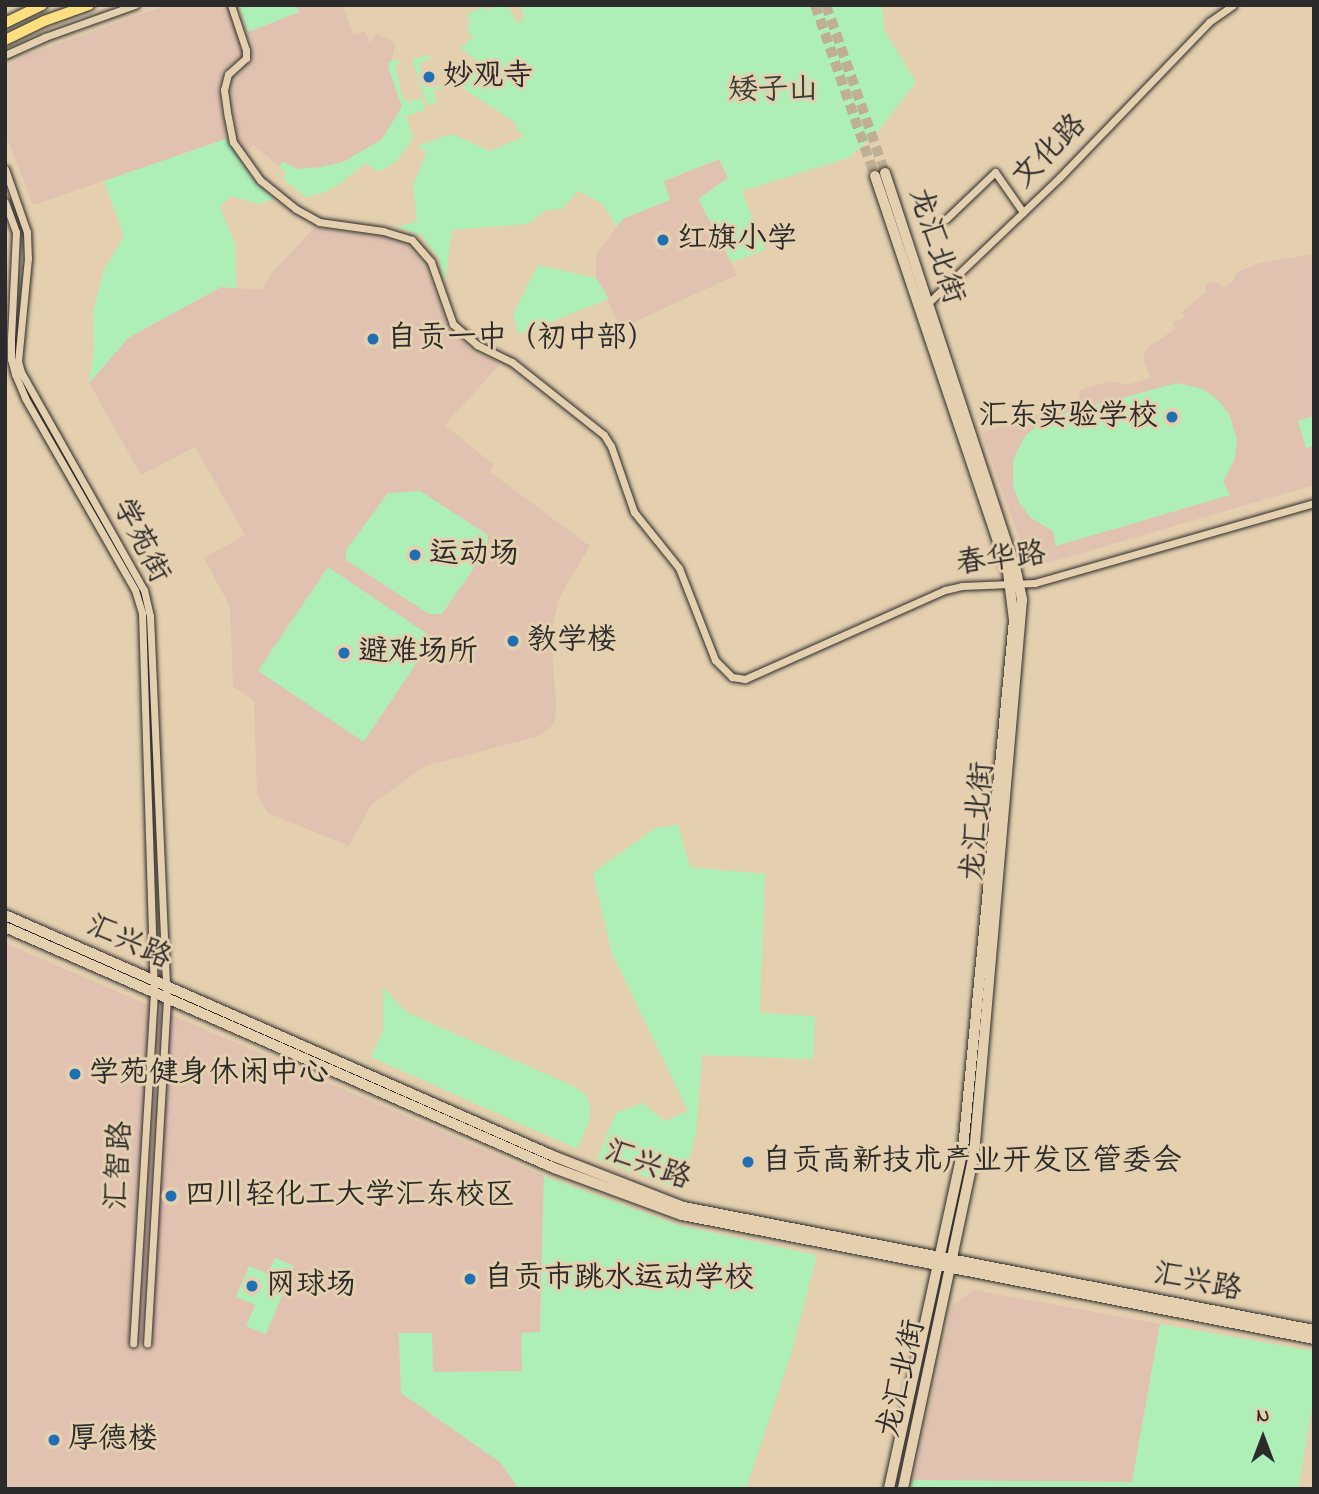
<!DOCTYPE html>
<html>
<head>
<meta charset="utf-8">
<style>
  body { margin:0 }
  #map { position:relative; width:1319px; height:1494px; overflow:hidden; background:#e4d0af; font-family:"Indie Flower","LXGW WenKai TC",sans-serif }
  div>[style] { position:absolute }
  .built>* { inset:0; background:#e1c2b1 }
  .green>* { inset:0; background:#aeefb7; transform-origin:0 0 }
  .secondary-tunnel>* { height:10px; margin-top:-5px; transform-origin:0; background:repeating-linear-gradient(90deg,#bfaf95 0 10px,transparent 0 15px) }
  .roads { filter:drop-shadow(0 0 2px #2b2b2b) drop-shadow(0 0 2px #2b2b2b) }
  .street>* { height:7px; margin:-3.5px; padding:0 3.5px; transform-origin:3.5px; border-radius:3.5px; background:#e4d0af }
  .secondary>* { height:10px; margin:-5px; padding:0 5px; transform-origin:5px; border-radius:5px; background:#e4d0af }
  .primary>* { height:10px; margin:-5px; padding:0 5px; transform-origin:5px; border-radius:5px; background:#fedf80 }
  .dots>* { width:19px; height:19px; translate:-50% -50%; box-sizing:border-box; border:4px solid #e4d0af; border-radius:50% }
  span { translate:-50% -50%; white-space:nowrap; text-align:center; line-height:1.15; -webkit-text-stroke:6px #e4d0af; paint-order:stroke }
  .poi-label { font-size:30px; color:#2b2b2b }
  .left { translate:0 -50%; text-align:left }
  .right { translate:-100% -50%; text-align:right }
  .park-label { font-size:30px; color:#383f39 }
  .street-label { font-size:30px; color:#2b2b2b }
  .frame { position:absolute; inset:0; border:7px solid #2b2b2b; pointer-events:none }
  .north { position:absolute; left:1228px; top:1403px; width:70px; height:70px; -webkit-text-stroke:5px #e4d0af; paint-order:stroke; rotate:0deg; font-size:19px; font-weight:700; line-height:28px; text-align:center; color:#2b2b2b }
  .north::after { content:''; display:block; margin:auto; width:24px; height:32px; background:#2b2b2b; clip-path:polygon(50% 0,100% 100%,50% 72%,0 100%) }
</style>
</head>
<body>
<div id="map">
  <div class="built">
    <i style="clip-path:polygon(167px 5px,229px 5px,244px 46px,240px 59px,222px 70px,218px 90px,226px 139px,33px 205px,5px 133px,5px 68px,22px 57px)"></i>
    <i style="clip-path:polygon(296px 5px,343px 5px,353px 35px,365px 31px,370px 43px,376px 34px,393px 41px,395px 46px,389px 69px,402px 107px,391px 126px,381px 140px,364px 152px,343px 162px,322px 167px,298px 169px,283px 162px,279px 166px,253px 145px,245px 152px,238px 138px,231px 89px,235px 77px,252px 60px,252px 42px,248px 32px,298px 12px)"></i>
    <i style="clip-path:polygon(720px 159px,728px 178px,699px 199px,737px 275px,621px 328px,596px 278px,596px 254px,624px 218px,670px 200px,663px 181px)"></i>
    <i style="clip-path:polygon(314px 228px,385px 236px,407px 245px,426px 268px,448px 326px,473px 352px,501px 363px,445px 425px,494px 465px,490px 472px,590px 546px,560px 596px,551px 634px,556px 705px,554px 724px,539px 736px,425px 766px,372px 804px,349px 846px,268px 813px,257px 794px,254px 701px,233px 686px,230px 607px,204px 558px,245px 535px,195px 447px,141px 475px,89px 383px,128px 338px,221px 287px,262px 290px,270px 275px)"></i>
    <i style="clip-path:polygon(1314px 254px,1314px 485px,1048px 563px,1024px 552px,982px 433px,1078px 401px,1080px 390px,1111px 381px,1127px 385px,1150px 378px,1143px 358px,1148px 347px,1175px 329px,1173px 322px,1184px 318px,1183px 311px,1207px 291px,1205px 285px,1216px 282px,1224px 288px,1234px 280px,1237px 272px,1260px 263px)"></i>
    <i style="clip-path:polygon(5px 943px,544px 1176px,540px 1332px,522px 1371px,432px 1372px,399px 1333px,401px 1393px,500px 1462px,519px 1489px,5px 1489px)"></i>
    <i style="clip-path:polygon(974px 1290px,1160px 1324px,1132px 1482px,913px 1480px,952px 1305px)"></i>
  </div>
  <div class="green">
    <i style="clip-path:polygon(239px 5px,296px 5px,299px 12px,248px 32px)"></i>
    <i style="clip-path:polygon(499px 5px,507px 5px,517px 23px,524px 20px,521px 5px,882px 5px,884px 30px,916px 82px,877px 133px,848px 158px,742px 191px,765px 250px,732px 262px,698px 199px,728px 178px,719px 159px,664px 181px,670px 200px,624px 218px,617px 226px,601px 203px,578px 191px,562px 209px,546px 210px,528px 224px,452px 230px,445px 283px,439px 258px,421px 235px,397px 227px,417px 221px,413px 185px,427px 152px,417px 146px,452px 134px,490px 151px,525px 136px,515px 129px,517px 124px,460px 86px,477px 61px,460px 48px,472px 38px,467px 28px,470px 24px,467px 14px,485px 7px,487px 11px)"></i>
    <i style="clip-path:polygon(429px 55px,430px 58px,420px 64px,427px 87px,433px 88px,461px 79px,458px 84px,433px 91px,437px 102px,427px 105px,412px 60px)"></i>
    <i style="clip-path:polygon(398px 59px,399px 63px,395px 65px,402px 95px,407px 102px,421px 98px,425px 110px,406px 116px,413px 138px,398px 160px,379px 172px,365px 163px,341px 183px,325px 192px,306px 197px,283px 179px,286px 173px,279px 166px,283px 162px,298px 169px,322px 167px,343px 162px,381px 140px,402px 107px,389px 69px,388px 62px)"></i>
    <i style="clip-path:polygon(226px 139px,255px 183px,274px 199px,259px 204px,231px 196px,220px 207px,235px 244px,236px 288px,221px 287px,128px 338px,89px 383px,94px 348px,93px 312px,104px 270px,124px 236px,104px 181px)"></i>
    <i style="clip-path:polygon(538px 265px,596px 278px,609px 299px,519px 334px,513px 314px)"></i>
    <i style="clip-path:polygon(1177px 383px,1203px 389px,1218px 400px,1229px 414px,1237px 440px,1235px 458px,1223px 482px,1230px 495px,1056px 546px,1053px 531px,1031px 518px,1020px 504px,1013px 487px,1013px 460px,1025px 436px,1039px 424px,1055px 416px)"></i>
    <i style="clip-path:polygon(1314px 416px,1314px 446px,1306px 448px,1298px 421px)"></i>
    <i style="clip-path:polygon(420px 491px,488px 535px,487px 549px,442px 614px,429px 614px,346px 560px,346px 550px,388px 493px)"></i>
    <i style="left:328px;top:567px;width:127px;height:125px;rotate:34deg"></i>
    <i style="clip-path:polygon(678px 825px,690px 867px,765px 874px,760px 1013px,815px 1016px,813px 1059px,702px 1055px,696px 1134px,681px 1190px,597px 1159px,616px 1113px,642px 1103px,665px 1121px,688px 1111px,611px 951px,593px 873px,655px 828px)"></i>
    <i style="clip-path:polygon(383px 987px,406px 1012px,575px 1087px,586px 1095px,590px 1106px,589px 1122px,577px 1149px,371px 1057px,383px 1030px)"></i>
    <i style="clip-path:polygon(544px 1176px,678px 1225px,817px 1255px,791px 1354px,746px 1489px,519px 1489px,500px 1462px,401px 1393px,399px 1333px,432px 1333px,433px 1372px,522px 1371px,521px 1333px,540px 1332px)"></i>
    <i style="clip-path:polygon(275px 1258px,294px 1266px,266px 1334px,246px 1326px,255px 1305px,236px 1297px,249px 1266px,268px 1274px)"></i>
    <i style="clip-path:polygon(1160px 1324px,1314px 1351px,1314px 1395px,1298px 1489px,910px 1489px,913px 1480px,1132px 1482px)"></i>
  </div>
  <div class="secondary-tunnel">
    <i style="left:815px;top:5px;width:181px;rotate:70.7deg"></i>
    <i style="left:826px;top:5px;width:178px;rotate:70.6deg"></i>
  </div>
  <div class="roads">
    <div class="street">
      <i style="left:231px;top:5px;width:47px;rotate:71.6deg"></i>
      <i style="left:246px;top:50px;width:8px;rotate:90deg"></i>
      <i style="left:246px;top:58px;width:24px;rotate:138deg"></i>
      <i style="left:228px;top:74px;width:16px;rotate:104deg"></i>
      <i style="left:224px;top:90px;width:27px;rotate:82deg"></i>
      <i style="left:228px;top:117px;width:25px;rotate:79deg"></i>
      <i style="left:233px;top:142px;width:47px;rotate:54.6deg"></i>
      <i style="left:260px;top:180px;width:46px;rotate:38.9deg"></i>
      <i style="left:296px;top:209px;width:26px;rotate:29deg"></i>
      <i style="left:319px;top:222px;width:65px;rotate:8deg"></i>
      <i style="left:383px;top:231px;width:30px;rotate:17deg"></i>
      <i style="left:412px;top:240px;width:29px;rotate:49deg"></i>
      <i style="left:431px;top:262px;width:66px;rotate:70.5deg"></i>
      <i style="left:453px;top:324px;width:32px;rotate:41deg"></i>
      <i style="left:477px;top:345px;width:39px;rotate:26deg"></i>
      <i style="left:512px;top:362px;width:117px;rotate:38.4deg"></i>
      <i style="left:604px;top:435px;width:13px;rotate:58deg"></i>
      <i style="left:611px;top:446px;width:70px;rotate:70.8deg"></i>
      <i style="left:634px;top:512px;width:72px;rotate:51.2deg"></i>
      <i style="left:679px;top:568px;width:99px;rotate:68.6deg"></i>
      <i style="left:715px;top:660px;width:24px;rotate:45deg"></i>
      <i style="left:732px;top:677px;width:13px;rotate:9deg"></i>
      <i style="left:745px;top:679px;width:219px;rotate:-24deg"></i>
      <i style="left:945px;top:590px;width:17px;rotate:-13deg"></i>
      <i style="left:962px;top:586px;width:73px;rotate:-2.4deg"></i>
      <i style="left:1035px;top:583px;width:290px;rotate:-16deg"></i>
      <i style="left:5px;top:55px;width:44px;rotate:-24.2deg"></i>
      <i style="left:45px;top:37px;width:96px;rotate:-19.6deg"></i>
      <i style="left:5px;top:169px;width:67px;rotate:70.8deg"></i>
      <i style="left:27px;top:232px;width:26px;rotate:88deg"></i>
      <i style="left:28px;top:258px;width:103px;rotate:95.5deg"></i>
      <i style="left:18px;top:361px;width:11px;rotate:75deg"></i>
      <i style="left:21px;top:372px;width:250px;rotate:60.6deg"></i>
      <i style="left:144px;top:590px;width:27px;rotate:77deg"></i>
      <i style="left:150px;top:616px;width:382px;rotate:87.5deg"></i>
      <i style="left:167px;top:998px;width:346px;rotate:93.3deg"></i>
      <i style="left:5px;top:202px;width:32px;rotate:70deg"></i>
      <i style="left:16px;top:232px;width:107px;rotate:92.7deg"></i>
      <i style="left:11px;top:339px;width:20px;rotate:90deg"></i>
      <i style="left:11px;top:359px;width:16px;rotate:75deg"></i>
      <i style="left:15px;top:374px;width:26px;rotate:67deg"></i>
      <i style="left:25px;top:398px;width:221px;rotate:60.2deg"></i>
      <i style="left:135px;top:590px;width:24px;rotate:73deg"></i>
      <i style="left:142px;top:613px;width:379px;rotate:88.2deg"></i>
      <i style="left:154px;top:992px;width:352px;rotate:93.4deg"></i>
      <i style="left:946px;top:219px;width:68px;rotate:-43.8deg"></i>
      <i style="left:995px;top:172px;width:49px;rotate:55deg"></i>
      <i style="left:926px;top:305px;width:185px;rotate:-43.7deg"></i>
      <i style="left:1060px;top:177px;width:215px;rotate:-46.1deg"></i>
      <i style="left:1209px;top:22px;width:29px;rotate:-35deg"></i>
    </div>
    <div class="secondary">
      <i style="left:885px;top:173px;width:419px;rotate:71.8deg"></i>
      <i style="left:1016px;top:571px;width:30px;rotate:78deg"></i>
      <i style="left:1022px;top:600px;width:556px;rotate:94.95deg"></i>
      <i style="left:974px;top:1154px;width:342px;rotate:102deg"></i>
      <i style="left:875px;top:176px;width:418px;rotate:71.4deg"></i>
      <i style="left:1008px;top:572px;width:48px;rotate:82.9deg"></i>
      <i style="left:1014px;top:620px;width:531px;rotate:95.51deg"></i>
      <i style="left:963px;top:1149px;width:348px;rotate:102.3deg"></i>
      <i style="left:5px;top:915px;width:599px;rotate:23.74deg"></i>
      <i style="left:553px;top:1156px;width:141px;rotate:21.3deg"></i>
      <i style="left:684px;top:1207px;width:642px;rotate:11.05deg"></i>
      <i style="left:5px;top:927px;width:600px;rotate:23.7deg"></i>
      <i style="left:554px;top:1168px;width:136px;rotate:20.2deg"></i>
      <i style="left:682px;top:1215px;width:644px;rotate:11.1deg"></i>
    </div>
    <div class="primary">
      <i style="left:5px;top:23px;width:41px;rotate:-25.9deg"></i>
      <i style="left:5px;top:40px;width:43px;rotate:-26deg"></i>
      <i style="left:44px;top:21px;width:48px;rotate:-19.6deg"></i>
    </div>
  </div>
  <div class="dots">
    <i style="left:429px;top:77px;background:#1f6fb2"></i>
    <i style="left:663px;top:240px;background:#1f6fb2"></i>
    <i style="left:373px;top:339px;background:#1f6fb2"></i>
    <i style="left:1172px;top:417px;background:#1f6fb2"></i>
    <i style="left:415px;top:555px;background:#1f6fb2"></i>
    <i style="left:513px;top:641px;background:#1f6fb2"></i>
    <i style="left:344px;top:653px;background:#1f6fb2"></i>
    <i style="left:75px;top:1074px;background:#1f6fb2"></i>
    <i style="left:748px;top:1162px;background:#1f6fb2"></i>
    <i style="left:171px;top:1196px;background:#1f6fb2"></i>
    <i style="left:470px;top:1279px;background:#1f6fb2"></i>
    <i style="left:252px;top:1286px;background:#1f6fb2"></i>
    <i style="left:54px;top:1440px;background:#1f6fb2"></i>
  </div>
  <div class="poi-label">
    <span class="left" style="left:443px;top:77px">妙观寺</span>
    <span class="left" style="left:677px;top:240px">红旗小学</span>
    <span class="left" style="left:387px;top:339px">自贡一中（初中部）</span>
    <span class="right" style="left:1158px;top:417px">汇东实验学校</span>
    <span class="left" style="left:429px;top:555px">运动场</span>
    <span class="left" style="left:527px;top:641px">教学楼</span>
    <span class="left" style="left:358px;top:653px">避难场所</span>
    <span class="left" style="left:89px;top:1074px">学苑健身休闲中心</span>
    <span class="left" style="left:762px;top:1162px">自贡高新技术产业开发区管委会</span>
    <span class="left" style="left:185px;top:1196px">四川轻化工大学汇东校区</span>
    <span class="left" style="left:484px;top:1279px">自贡市跳水运动学校</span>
    <span class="left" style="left:266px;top:1286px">网球场</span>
    <span class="left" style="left:68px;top:1440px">厚德楼</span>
  </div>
  <div class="park-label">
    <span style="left:773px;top:91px">矮子山</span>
  </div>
  <div class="street-label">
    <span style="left:1050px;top:152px;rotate:-45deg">文化路</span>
    <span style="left:935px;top:246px;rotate:72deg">龙汇北街</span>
    <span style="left:140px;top:541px;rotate:63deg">学苑街</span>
    <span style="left:1001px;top:560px;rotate:-7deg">春华路</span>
    <span style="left:979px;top:822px;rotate:-85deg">龙汇北街</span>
    <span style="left:128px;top:943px;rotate:24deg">汇兴路</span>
    <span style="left:120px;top:1166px;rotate:-87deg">汇智路</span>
    <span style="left:647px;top:1166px;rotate:20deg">汇兴路</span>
    <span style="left:1197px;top:1283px;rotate:11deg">汇兴路</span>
    <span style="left:903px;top:1379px;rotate:-77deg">龙汇北街</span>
  </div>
  <div class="frame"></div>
  <div class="north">N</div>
</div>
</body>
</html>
